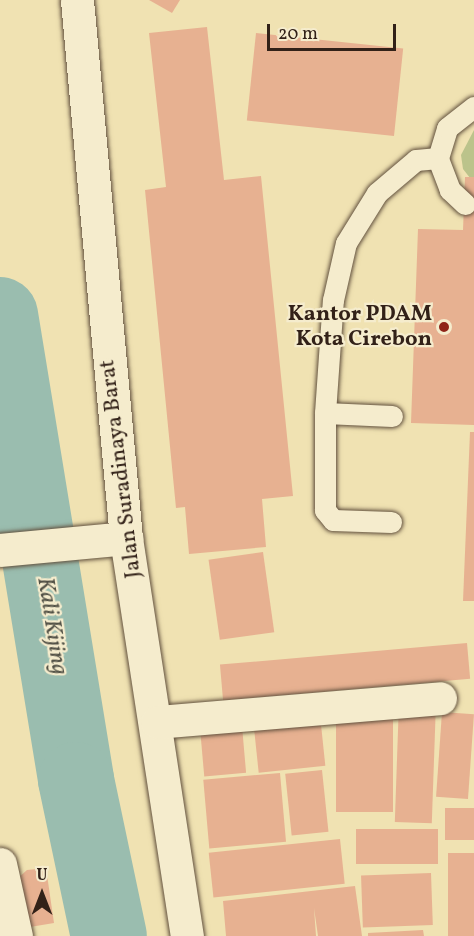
<!DOCTYPE html>
<html>
<head>
<meta charset="utf-8">
<style>
  body { margin:0 }
  #map { position:relative; width:474px; height:936px; overflow:hidden; background:#f0e2b2; font-family:Vollkorn,serif }
  div>[style] { position:absolute }
  .green>* { inset:0; background:#bbc38b }
  .river>* { height:76px; margin:-38px; padding:0 38px; transform-origin:38px; border-radius:38px; background:#9abdaf }
  .building>* { inset:0; background:#e7b191; transform-origin:0 0 }
  .roads { filter:drop-shadow(0 0 2px #62513e) drop-shadow(0 0 2px #62513e) }
  .service>* { height:21px; margin:-10.5px; padding:0 10.5px; transform-origin:10.5px; border-radius:10.5px; background:#f5eccd }
  .minor>* { height:33px; margin:-16.5px; padding:0 16.5px; transform-origin:16.5px; border-radius:16.5px; background:#f5eccd }
  .dots>* { width:16px; height:16px; translate:-50% -50%; box-sizing:border-box; border:3px solid #f5eccd; border-radius:50% }
  span { translate:-50% -50%; white-space:nowrap; text-align:center; line-height:1.15; -webkit-text-stroke:4.5px #f5eccd; paint-order:stroke }
  .poi-label { font-size:22px; color:#322118; font-weight:700 }
  .right { translate:-100% -50%; text-align:right }
  .street-label { font-size:22px; color:#322118 }
  .water-label { font-size:24px; color:#515045; font-style:italic }
  .north { position:absolute; left:12px; top:864px; width:60px; height:60px; -webkit-text-stroke:4px #f5eccd; paint-order:stroke; rotate:0deg; font-size:16px; font-weight:700; line-height:24px; text-align:center; color:#322118 }
  .north::after { content:''; display:block; margin:auto; width:21px; height:27px; background:#322118; clip-path:polygon(50% 0,100% 100%,50% 72%,0 100%) }
  .scale { position:absolute; left:267px; top:24px; width:129px; height:27px; box-sizing:border-box; border:3px solid #322118; border-top:0; padding-left:8px; font-size:18px; line-height:21px; white-space:nowrap; color:#322118; -webkit-text-stroke:4px #f5eccd; paint-order:stroke }
</style>
</head>
<body>
<div id="map">
  <div class="green">
    <i style="clip-path:polygon(474px 130px,474px 183px,463px 169px,461px 155px)"></i>
  </div>
  <div class="river">
    <i style="left:0;top:315px;width:471px;rotate:80.7deg"></i>
    <i style="left:76px;top:780px;width:159px;rotate:78.1deg"></i>
  </div>
  <div class="building">
    <i style="clip-path:polygon(149px 0,180px 0,172px 13px)"></i>
    <i style="clip-path:polygon(207px 27px,224px 180px,261px 176px,293px 496px,262px 499px,266px 547px,189px 554px,185px 507px,176px 508px,145px 190px,166px 187px,149px 33px)"></i>
    <i style="left:256px;top:33px;width:148px;height:88px;rotate:6deg"></i>
    <i style="clip-path:polygon(465px 177px,474px 177px,474px 425px,411px 423px,418px 229px,463px 230px)"></i>
    <i style="clip-path:polygon(470px 432px,474px 432px,474px 601px,463px 601px)"></i>
    <i style="left:263px;top:552px;width:81px;height:55px;rotate:82deg"></i>
    <i style="left:467px;top:643px;width:36px;height:248px;rotate:85deg"></i>
    <i style="left:399px;top:702px;width:37px;height:120px;rotate:2deg"></i>
    <i style="left:336px;top:709px;width:57px;height:103px"></i>
    <i style="left:442px;top:712px;width:32px;height:85px;rotate:4deg"></i>
    <i style="left:320px;top:715px;width:51px;height:67px;rotate:84deg"></i>
    <i style="left:242px;top:726px;width:47px;height:42px;rotate:85deg"></i>
    <i style="left:322px;top:770px;width:62px;height:37px;rotate:84deg"></i>
    <i style="left:280px;top:773px;width:69px;height:77px;rotate:85deg"></i>
    <i style="left:445px;top:808px;width:29px;height:32px"></i>
    <i style="left:356px;top:829px;width:82px;height:35px"></i>
    <i style="left:340px;top:839px;width:45px;height:132px;rotate:84deg"></i>
    <i style="left:448px;top:853px;width:26px;height:83px"></i>
    <i style="clip-path:polygon(46px 868px,54px 923px,24px 928px,17px 879px,27px 870px)"></i>
    <i style="left:431px;top:873px;width:52px;height:70px;rotate:88deg"></i>
    <i style="clip-path:polygon(355px 886px,362px 936px,318px 936px,314px 908px,316px 936px,226px 936px,223px 901px)"></i>
    <i style="clip-path:polygon(423px 930px,424px 936px,368px 936px,368px 933px)"></i>
  </div>
  <div class="roads">
    <div class="service">
      <i style="left:465px;top:204px;width:21px;rotate:-137deg"></i>
      <i style="left:450px;top:190px;width:34px;rotate:-111deg"></i>
      <i style="left:438px;top:158px;width:31px;rotate:-73deg"></i>
      <i style="left:447px;top:128px;width:34px;rotate:-38deg"></i>
      <i style="left:325px;top:413px;width:67px;rotate:2.6deg"></i>
      <i style="left:391px;top:522px;width:58px;rotate:-178deg"></i>
      <i style="left:333px;top:520px;width:13px;rotate:-129deg"></i>
      <i style="left:325px;top:510px;width:97px;rotate:-90deg"></i>
      <i style="left:325px;top:413px;width:113px;rotate:-86deg"></i>
      <i style="left:333px;top:300px;width:58px;rotate:-77.2deg"></i>
      <i style="left:346px;top:243px;width:59px;rotate:-58.2deg"></i>
      <i style="left:377px;top:193px;width:51px;rotate:-40.2deg"></i>
      <i style="left:416px;top:160px;width:22px;rotate:-5deg"></i>
    </div>
    <div class="minor">
      <i style="left:77px;top:0;width:540px;rotate:84.8deg"></i>
      <i style="left:126px;top:538px;width:403px;rotate:81.3deg"></i>
      <i style="left:0;top:550px;width:127px;rotate:-5.4deg"></i>
      <i style="left:157px;top:722px;width:284px;rotate:-4.8deg"></i>
      <i style="left:0;top:864px;width:74px;rotate:77.5deg"></i>
    </div>
  </div>
  <div class="dots">
    <i style="left:444px;top:327px;background:#8f2418"></i>
  </div>
  <div class="poi-label">
    <span class="right" style="left:432px;top:327px">Kantor PDAM<br>Kota Cirebon</span>
  </div>
  <div class="street-label">
    <span style="left:121px;top:469px;rotate:-97deg">Jalan Suradinaya Barat</span>
  </div>
  <div class="water-label">
    <span style="left:51px;top:626px;rotate:81deg">Kali Kijing</span>
  </div>
  <div class="north">U</div>
  <div class="scale">20 m</div>
</div>
</body>
</html>
